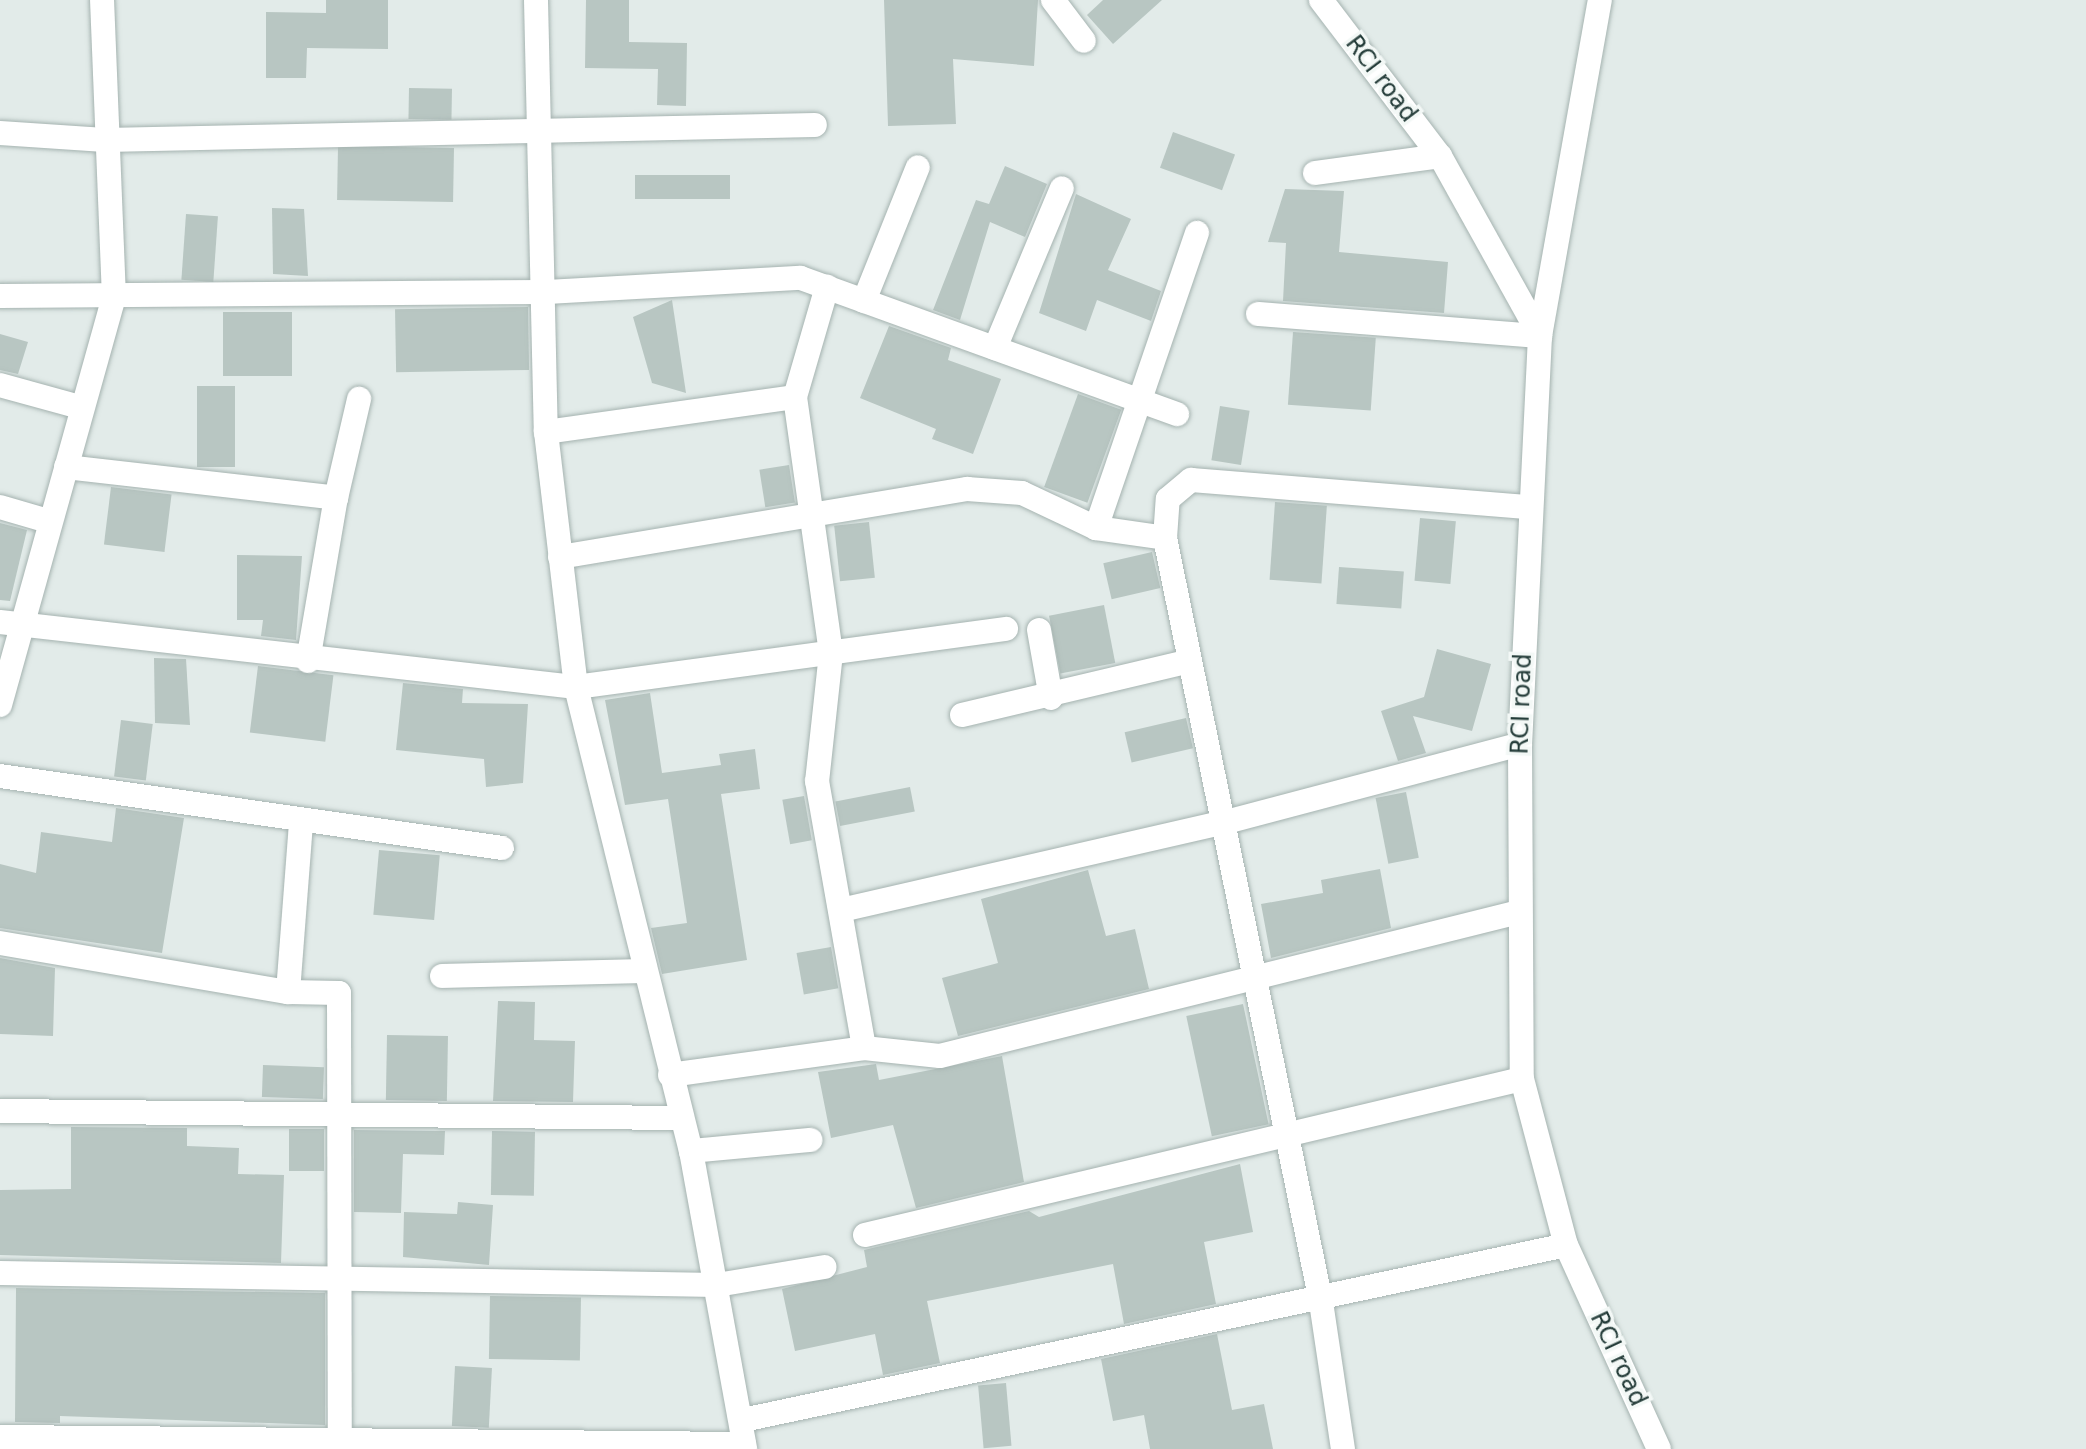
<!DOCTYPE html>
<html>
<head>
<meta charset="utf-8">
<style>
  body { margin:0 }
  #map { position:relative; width:2086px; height:1449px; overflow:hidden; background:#e2ebe9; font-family:"DejaVu Sans",sans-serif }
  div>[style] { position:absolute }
  .building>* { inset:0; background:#b8c6c2; transform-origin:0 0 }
  .roads { filter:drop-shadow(0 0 2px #a5b3b0) drop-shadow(0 0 2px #a5b3b0) }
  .minor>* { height:24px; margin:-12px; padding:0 12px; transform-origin:12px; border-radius:12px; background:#fff }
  span { translate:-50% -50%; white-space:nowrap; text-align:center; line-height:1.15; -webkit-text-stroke:7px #f3f8f6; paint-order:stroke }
  .street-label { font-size:24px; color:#233b38 }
</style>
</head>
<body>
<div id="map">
  <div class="building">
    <i style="clip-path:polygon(326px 0,388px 0,388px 49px,307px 48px,306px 78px,266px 78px,266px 12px,326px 13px)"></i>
    <i style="clip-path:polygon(586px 0,629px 0,629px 42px,687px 43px,686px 106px,657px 105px,658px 69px,585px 68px)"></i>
    <i style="clip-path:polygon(884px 0,1038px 0,1034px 66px,953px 59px,956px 124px,888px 126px)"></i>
    <i style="clip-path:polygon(1103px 0,1162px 0,1113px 44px,1087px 15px)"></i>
    <i style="left:409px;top:88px;width:43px;height:31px;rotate:1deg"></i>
    <i style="left:1173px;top:132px;width:66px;height:38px;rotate:20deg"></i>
    <i style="left:454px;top:148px;width:54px;height:116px;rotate:91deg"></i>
    <i style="clip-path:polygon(1005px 166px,1047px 184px,1025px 237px,990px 222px,960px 320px,933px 310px,976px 200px,989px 204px)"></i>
    <i style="left:635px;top:175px;width:95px;height:24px"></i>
    <i style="clip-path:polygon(1285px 189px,1344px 191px,1339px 252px,1448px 262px,1444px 313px,1283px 301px,1286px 243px,1268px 242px)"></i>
    <i style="clip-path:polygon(1076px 194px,1131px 219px,1108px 270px,1161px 291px,1151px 321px,1097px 300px,1086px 331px,1039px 313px)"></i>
    <i style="clip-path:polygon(272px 208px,304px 209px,308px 276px,273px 274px)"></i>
    <i style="left:186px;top:214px;width:32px;height:66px;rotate:4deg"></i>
    <i style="clip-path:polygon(672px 300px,686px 393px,652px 383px,633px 317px)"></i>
    <i style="left:528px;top:307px;width:63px;height:133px;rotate:89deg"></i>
    <i style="left:223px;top:312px;width:69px;height:64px"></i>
    <i style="clip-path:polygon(889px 326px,951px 348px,948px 360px,1001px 379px,973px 454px,932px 439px,936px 429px,860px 398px)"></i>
    <i style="left:1293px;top:332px;width:83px;height:73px;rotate:4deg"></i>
    <i style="clip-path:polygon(0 334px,28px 342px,18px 374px,0 370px)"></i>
    <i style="left:197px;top:386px;width:38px;height:81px"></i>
    <i style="left:1078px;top:394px;width:46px;height:99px;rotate:20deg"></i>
    <i style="left:1220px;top:406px;width:30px;height:55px;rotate:9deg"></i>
    <i style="left:789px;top:465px;width:38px;height:30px;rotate:81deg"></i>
    <i style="left:111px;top:487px;width:61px;height:58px;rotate:7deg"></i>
    <i style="left:1275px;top:502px;width:52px;height:78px;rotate:4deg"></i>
    <i style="left:1420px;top:518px;width:36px;height:63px;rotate:5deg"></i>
    <i style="left:869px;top:522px;width:56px;height:35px;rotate:84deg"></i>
    <i style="clip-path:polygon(0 523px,27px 530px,10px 601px,0 600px)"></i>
    <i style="left:1152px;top:552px;width:37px;height:50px;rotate:77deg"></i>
    <i style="clip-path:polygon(237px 555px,302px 556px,296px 640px,261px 636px,263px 620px,237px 620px)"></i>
    <i style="left:1339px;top:567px;width:65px;height:37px;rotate:4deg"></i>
    <i style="left:1104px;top:605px;width:59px;height:56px;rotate:79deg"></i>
    <i style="clip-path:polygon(1437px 649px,1491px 664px,1472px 731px,1413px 716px,1426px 753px,1398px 761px,1381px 711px,1424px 697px)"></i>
    <i style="clip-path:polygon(154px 658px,186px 659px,190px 725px,155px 723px)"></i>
    <i style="left:258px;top:666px;width:76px;height:67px;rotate:7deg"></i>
    <i style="clip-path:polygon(403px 683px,463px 689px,462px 703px,528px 704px,523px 783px,486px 787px,484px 759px,396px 750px)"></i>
    <i style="clip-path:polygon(650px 693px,662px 773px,721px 765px,719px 754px,755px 749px,760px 789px,721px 794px,747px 960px,662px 974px,651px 928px,687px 923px,668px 799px,625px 805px,605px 700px)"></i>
    <i style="left:1186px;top:718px;width:31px;height:63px;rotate:77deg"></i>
    <i style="left:121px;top:720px;width:32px;height:57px;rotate:7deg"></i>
    <i style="left:910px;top:787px;width:25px;height:76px;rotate:79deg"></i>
    <i style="left:1406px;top:792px;width:67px;height:31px;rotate:79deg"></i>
    <i style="left:804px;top:796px;width:45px;height:22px;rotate:80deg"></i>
    <i style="clip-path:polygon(116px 808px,184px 818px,162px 953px,0 928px,0 864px,36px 873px,41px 832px,112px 842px)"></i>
    <i style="left:379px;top:850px;width:61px;height:65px;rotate:5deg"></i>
    <i style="clip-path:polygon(1380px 869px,1391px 928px,1271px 958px,1261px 904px,1323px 893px,1321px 880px)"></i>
    <i style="clip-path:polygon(1088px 870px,1106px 936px,1135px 929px,1149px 989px,958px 1036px,942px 978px,998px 963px,981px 899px)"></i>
    <i style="left:831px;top:947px;width:42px;height:35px;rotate:80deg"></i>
    <i style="clip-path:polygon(0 958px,55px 968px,53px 1036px,0 1034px)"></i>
    <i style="clip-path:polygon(498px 1001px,535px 1002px,534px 1040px,575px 1041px,573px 1102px,493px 1101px)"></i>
    <i style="left:1243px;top:1004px;width:123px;height:58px;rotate:78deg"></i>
    <i style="left:387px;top:1035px;width:61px;height:65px;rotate:1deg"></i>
    <i style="clip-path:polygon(1002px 1056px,1024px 1182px,916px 1208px,893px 1125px,831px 1138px,818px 1072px,876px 1064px,879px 1080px)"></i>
    <i style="left:263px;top:1065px;width:61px;height:32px;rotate:2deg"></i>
    <i style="clip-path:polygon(71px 1127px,187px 1128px,187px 1146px,239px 1148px,238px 1174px,284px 1175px,281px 1263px,0 1255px,0 1190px,71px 1189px)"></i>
    <i style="left:289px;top:1129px;width:35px;height:42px"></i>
    <i style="clip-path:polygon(354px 1130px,445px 1131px,444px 1155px,403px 1154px,401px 1213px,354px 1212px)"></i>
    <i style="left:492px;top:1131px;width:43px;height:64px;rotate:1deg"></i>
    <i style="clip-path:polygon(1240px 1164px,1253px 1232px,1204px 1242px,1216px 1304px,1124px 1324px,1113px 1264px,927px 1301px,940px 1363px,883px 1375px,875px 1334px,795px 1351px,782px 1289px,867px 1267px,864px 1250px,1029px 1211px,1039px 1217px)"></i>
    <i style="clip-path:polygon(458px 1202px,493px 1205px,489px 1265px,403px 1257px,404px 1212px,457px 1214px)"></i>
    <i style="clip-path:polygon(16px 1288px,325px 1293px,325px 1425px,60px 1416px,60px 1423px,15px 1422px)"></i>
    <i style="left:490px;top:1296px;width:91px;height:63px;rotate:1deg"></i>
    <i style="clip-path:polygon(1217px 1334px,1232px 1410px,1264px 1404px,1273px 1449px,1150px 1449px,1144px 1415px,1113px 1421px,1101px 1359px)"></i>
    <i style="left:455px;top:1366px;width:37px;height:60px;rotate:3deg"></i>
    <i style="left:1006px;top:1383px;width:63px;height:28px;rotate:85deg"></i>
  </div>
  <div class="roads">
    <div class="minor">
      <i style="left:536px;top:0;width:432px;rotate:88.7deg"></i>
      <i style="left:546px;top:432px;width:257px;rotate:83.3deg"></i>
      <i style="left:576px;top:687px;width:478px;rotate:76.1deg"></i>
      <i style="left:691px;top:1151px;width:303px;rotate:79.7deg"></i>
      <i style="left:1053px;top:0;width:51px;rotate:52.9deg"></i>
      <i style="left:1321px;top:0;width:196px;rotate:52.7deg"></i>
      <i style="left:1440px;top:156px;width:206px;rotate:60.9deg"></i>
      <i style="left:1540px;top:336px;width:408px;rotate:92.8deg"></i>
      <i style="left:1520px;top:744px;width:335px;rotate:89.7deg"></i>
      <i style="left:1522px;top:1079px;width:172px;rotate:75.2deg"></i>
      <i style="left:1566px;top:1245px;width:224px;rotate:65.5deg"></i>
      <i style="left:0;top:133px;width:105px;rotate:3.8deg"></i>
      <i style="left:105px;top:140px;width:710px;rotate:-1.21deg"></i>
      <i style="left:1315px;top:173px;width:126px;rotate:-7.7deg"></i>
      <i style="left:0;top:296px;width:547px;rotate:-0.42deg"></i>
      <i style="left:547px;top:292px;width:254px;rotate:-3.2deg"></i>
      <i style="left:801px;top:278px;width:400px;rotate:19.9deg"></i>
      <i style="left:864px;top:301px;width:144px;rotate:-68.1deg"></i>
      <i style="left:1258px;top:314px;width:283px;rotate:4.5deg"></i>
      <i style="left:1540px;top:336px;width:341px;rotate:-79.9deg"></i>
      <i style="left:995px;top:348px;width:173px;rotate:-67.3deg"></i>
      <i style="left:0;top:385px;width:83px;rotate:15.4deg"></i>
      <i style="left:795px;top:397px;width:259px;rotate:82deg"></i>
      <i style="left:831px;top:653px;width:129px;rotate:96.2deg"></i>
      <i style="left:817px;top:781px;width:271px;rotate:80deg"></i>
      <i style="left:546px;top:432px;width:251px;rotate:-8deg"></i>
      <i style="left:795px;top:397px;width:115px;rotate:-73.8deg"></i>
      <i style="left:66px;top:467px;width:272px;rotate:6.5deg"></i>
      <i style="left:336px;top:498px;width:102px;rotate:-76.9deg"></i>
      <i style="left:0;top:507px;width:50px;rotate:16.3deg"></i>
      <i style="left:1096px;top:528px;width:312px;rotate:-71.1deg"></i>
      <i style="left:1165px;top:538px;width:780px;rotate:78.46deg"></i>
      <i style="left:1321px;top:1302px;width:149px;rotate:81.5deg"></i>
      <i style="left:560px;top:557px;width:413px;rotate:-9.5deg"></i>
      <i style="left:967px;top:489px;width:55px;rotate:4.2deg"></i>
      <i style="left:1022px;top:493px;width:82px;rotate:25.3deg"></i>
      <i style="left:1096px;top:528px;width:70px;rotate:8.2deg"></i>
      <i style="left:1165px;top:538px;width:39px;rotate:-86deg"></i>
      <i style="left:1168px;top:499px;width:30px;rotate:-40deg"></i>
      <i style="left:1191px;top:480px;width:340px;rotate:4.6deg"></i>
      <i style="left:0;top:622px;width:580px;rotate:6.44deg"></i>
      <i style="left:576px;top:687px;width:434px;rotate:-7.7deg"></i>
      <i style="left:1039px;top:630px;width:69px;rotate:80deg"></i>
      <i style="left:308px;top:661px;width:165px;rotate:-80.3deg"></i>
      <i style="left:0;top:705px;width:423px;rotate:-74.4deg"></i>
      <i style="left:114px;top:298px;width:298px;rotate:-92.3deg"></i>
      <i style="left:962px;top:715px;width:234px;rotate:-13.3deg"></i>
      <i style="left:0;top:776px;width:507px;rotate:8.16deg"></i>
      <i style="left:841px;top:910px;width:391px;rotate:-12.9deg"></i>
      <i style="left:1222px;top:823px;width:308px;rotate:-14.8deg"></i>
      <i style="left:0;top:943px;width:292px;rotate:9.7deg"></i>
      <i style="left:288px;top:992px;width:51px;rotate:1.1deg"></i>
      <i style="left:339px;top:993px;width:450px;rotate:89.9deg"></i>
      <i style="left:442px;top:976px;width:200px;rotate:-1.4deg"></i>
      <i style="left:288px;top:992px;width:170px;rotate:-85.6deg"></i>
      <i style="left:670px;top:1075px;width:196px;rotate:-7.9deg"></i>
      <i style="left:864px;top:1048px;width:76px;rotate:6deg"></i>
      <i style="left:940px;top:1056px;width:597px;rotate:-13.97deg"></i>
      <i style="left:0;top:1111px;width:680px;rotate:0.59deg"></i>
      <i style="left:691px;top:1151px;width:120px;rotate:-5.3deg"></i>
      <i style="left:865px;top:1235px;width:675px;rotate:-13.36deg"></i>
      <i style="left:0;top:1273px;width:717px;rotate:0.96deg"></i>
      <i style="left:717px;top:1285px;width:109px;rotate:-9.5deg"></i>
      <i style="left:743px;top:1420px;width:841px;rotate:-12deg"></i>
      <i style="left:0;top:1437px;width:744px;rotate:0.54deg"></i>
    </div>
  </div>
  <div class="street-label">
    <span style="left:1381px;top:79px;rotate:53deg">RCI road</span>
    <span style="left:1522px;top:704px;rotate:-88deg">RCI road</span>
    <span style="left:1618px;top:1359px;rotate:65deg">RCI road</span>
  </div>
</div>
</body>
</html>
